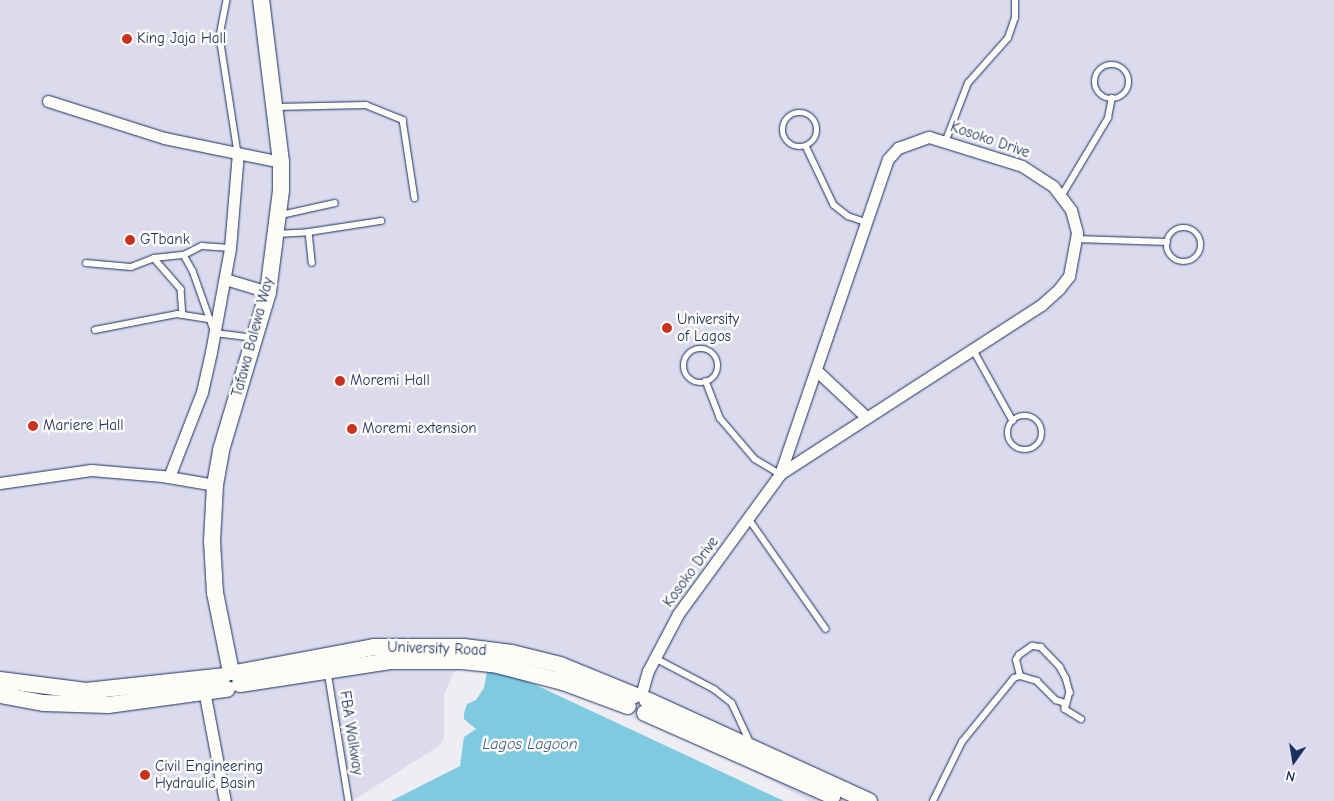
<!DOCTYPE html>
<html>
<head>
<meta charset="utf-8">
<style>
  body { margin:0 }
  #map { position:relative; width:1334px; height:801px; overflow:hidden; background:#eeedf3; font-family:"Comic Neue",sans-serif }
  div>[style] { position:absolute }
  .built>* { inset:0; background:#dcdbee }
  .water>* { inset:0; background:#80cae0 }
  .roads { filter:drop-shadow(0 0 1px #1b2f5e) drop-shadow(0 0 1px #1b2f5e) }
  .lane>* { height:5.5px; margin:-2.75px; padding:0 2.75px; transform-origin:2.75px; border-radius:2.75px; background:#fdfcf7 }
  .lane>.ring { margin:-2.75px; padding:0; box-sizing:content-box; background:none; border:5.5px solid #fdfcf7; border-radius:50% }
  .street>* { height:11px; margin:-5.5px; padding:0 5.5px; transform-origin:5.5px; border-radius:5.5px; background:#fdfcf7 }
  .secondary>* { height:16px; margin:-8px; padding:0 8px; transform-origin:8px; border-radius:8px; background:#fdfcf7 }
  .dots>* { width:14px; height:14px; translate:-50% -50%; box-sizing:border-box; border:2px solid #fdfcf7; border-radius:50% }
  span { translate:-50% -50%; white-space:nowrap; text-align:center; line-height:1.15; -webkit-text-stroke:5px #fdfcf7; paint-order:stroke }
  .poi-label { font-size:15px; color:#1b2f5e }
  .left { translate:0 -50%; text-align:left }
  .street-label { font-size:15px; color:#1b2f5e }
  .water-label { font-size:16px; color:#395e85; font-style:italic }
  .north { position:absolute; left:1269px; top:736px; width:50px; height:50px; -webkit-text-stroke:4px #fdfcf7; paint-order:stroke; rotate:193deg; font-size:14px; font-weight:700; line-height:20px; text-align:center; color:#1b2f5e }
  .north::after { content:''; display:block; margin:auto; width:18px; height:22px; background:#1b2f5e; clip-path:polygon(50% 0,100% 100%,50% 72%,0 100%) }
</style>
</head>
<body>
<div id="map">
  <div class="built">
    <i style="clip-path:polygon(0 0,1334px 0,1334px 801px,809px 801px,752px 770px,508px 662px,480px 656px,454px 672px,444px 695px,444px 738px,439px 746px,352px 801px,0 801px)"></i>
  </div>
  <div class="water">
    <i style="clip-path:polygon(487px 671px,506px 671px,784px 801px,391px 801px,460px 766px,464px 737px,476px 729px,464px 719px,464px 713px,467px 704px,476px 700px,484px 688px)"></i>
  </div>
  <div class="roads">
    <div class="lane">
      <i style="left:227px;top:0;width:38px;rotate:101deg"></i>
      <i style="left:220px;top:37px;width:117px;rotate:81.2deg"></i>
      <i class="ring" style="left:1095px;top:65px;width:28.5px;height:28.5px"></i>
      <i style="left:276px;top:107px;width:90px;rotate:-1.3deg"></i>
      <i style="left:366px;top:105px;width:40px;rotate:22deg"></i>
      <i style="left:403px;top:120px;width:79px;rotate:81.3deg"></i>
      <i class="ring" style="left:783px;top:113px;width:28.5px;height:28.5px"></i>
      <i style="left:946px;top:140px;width:61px;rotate:-68.9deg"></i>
      <i style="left:968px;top:83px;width:60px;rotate:-48.4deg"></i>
      <i style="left:1008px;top:38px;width:21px;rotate:-71deg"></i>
      <i style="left:1015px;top:18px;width:18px;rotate:-90deg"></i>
      <i style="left:806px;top:146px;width:65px;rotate:64.6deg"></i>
      <i style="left:834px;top:205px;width:18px;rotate:38deg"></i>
      <i style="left:848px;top:216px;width:18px;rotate:19deg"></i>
      <i style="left:1062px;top:195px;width:90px;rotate:-59.1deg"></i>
      <i style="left:1108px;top:118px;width:20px;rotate:-79deg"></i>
      <i style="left:281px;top:215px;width:55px;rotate:-12.5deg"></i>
      <i class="ring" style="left:1167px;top:228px;width:28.5px;height:28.5px"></i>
      <i style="left:309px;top:232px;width:73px;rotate:-8.7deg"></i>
      <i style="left:276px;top:234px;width:33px;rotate:-3deg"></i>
      <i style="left:309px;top:232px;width:31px;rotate:84deg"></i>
      <i style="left:1076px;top:239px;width:91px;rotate:1.9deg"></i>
      <i style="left:184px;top:255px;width:18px;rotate:61deg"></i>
      <i style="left:193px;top:271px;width:66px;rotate:70.5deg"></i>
      <i style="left:215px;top:333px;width:38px;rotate:7deg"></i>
      <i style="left:154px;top:258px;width:41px;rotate:48.9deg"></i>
      <i style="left:181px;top:289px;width:26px;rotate:86deg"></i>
      <i style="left:86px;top:263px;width:45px;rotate:5.1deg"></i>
      <i style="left:131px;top:267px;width:25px;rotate:-21deg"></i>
      <i style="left:154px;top:258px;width:30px;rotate:-6deg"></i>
      <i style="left:184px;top:255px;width:20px;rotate:-27deg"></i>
      <i style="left:202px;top:246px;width:28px;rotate:4deg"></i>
      <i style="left:95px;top:330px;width:84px;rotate:-11deg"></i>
      <i style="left:177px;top:314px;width:33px;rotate:9deg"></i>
      <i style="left:973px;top:349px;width:82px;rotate:60.9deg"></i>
      <i class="ring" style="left:684px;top:349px;width:28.5px;height:28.5px"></i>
      <i style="left:706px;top:381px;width:40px;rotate:69deg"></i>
      <i style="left:720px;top:418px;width:54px;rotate:49.5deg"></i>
      <i style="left:755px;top:459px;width:29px;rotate:31deg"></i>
      <i class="ring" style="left:1008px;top:416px;width:28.5px;height:28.5px"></i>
      <i style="left:749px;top:519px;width:134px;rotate:55deg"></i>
      <i style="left:655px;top:658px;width:67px;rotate:27.7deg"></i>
      <i style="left:714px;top:689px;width:23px;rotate:38deg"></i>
      <i style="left:732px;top:703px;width:45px;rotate:65.1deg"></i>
      <i style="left:328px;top:672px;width:131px;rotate:80.8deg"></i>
      <i style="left:1020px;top:676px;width:16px;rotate:-104deg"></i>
      <i style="left:1016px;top:660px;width:6px;rotate:-59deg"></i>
      <i style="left:1019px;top:655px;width:16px;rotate:-35deg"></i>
      <i style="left:1032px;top:646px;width:9px;rotate:6deg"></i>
      <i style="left:1041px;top:647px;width:28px;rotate:46deg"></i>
      <i style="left:1060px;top:667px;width:13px;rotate:61deg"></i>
      <i style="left:1066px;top:678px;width:15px;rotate:74deg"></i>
      <i style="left:1070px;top:692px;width:16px;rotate:105deg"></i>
      <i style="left:933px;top:801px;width:66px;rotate:-63.8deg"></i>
      <i style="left:962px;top:742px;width:82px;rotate:-50.9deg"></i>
      <i style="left:1014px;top:678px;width:6px;rotate:-18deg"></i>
      <i style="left:1020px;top:676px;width:18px;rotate:16deg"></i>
      <i style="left:1037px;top:681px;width:27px;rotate:45deg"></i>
      <i style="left:1056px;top:700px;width:9px;rotate:18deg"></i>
      <i style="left:1065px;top:703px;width:6px;rotate:90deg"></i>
      <i style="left:1065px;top:709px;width:19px;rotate:32deg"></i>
    </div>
    <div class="street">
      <i style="left:48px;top:101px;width:122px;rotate:17.7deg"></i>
      <i style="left:164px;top:138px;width:119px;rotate:11.6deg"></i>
      <i style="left:225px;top:279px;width:45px;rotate:16.8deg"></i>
      <i style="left:817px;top:371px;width:67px;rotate:43.2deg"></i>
      <i style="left:169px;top:477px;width:91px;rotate:-68.8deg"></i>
      <i style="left:202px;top:392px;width:41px;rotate:-77.3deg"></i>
      <i style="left:211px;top:352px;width:106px;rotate:-79.6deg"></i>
      <i style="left:230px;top:248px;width:95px;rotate:-85.2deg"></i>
      <i style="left:0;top:483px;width:92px;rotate:-8.1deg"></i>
      <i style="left:91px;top:470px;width:71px;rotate:4.8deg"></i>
      <i style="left:162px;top:476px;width:54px;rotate:9.6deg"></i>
      <i style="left:203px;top:685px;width:118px;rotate:79.3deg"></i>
      <i style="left:641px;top:695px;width:25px;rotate:-74deg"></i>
      <i style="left:648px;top:671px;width:64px;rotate:-62.2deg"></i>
      <i style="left:678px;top:614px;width:173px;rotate:-53.9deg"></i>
      <i style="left:780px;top:474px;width:333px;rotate:-71.1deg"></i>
      <i style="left:888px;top:159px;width:15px;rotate:-48deg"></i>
      <i style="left:898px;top:148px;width:33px;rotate:-20deg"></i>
      <i style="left:929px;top:137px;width:97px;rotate:17.3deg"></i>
      <i style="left:1022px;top:166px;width:37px;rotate:33deg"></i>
      <i style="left:1053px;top:186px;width:30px;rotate:53deg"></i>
      <i style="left:1071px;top:210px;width:24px;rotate:75deg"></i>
      <i style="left:1077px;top:233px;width:44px;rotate:100.5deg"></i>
      <i style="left:1069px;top:276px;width:16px;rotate:128deg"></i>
      <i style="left:1059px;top:289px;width:24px;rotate:138deg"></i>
      <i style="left:1041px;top:305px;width:311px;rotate:147.1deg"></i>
    </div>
    <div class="secondary">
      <i style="left:231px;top:672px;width:81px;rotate:-101.4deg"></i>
      <i style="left:215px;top:593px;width:52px;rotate:-93.3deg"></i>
      <i style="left:212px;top:541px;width:56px;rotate:-86.9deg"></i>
      <i style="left:215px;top:485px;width:36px;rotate:-80deg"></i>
      <i style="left:221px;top:450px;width:165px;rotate:-73.4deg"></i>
      <i style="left:268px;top:292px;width:103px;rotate:-82.7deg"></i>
      <i style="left:281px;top:190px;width:28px;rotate:-90deg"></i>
      <i style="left:281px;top:162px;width:163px;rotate:-97deg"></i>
      <i style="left:235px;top:673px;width:141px;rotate:-10.6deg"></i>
      <i style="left:374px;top:647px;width:90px"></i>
      <i style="left:464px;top:647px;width:48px;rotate:7.1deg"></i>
      <i style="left:512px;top:653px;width:49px;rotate:14deg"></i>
      <i style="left:560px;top:665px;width:80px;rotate:22.1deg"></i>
      <i style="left:0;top:680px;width:87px;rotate:7.3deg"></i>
      <i style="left:86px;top:691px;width:138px;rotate:-6.2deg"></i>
      <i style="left:240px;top:684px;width:152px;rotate:-8.7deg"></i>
      <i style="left:390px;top:661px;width:72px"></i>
      <i style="left:462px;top:661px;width:31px;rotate:6deg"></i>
      <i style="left:493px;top:664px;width:72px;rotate:14.4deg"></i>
      <i style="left:563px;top:682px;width:69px;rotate:20.3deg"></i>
      <i style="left:0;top:695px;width:45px;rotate:10.3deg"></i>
      <i style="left:44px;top:703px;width:64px;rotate:1.8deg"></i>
      <i style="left:108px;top:705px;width:120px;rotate:-7.7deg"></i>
      <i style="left:647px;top:700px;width:244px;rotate:24.5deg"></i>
      <i style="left:645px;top:713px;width:205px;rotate:23.9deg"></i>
    </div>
  </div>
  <div class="dots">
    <i style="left:127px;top:39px;background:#c8321e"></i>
    <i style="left:130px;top:240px;background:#c8321e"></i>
    <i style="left:667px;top:328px;background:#c8321e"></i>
    <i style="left:340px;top:381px;background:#c8321e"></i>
    <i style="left:33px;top:426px;background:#c8321e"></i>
    <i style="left:352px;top:429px;background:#c8321e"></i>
    <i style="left:145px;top:775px;background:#c8321e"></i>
  </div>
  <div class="poi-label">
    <span class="left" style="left:137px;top:39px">King Jaja Hall</span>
    <span class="left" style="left:140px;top:240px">GTbank</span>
    <span class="left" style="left:677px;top:328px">University<br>of Lagos</span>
    <span class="left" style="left:350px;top:381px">Moremi Hall</span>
    <span class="left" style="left:43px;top:426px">Mariere Hall</span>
    <span class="left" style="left:362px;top:429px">Moremi extension</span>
    <span class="left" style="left:155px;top:775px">Civil Engineering<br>Hydraulic Basin</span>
  </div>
  <div class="street-label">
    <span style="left:990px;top:140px;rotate:19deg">Kosoko Drive</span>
    <span style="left:253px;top:337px;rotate:-75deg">Tafawa Balewa Way</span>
    <span style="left:691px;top:572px;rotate:-54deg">Kosoko Drive</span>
    <span style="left:437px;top:649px;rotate:2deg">University Road</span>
    <span style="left:351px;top:733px;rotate:81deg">FBA Walkway</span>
  </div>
  <div class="water-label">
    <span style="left:530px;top:744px">Lagos Lagoon</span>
  </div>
  <div class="north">N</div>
</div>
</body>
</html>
